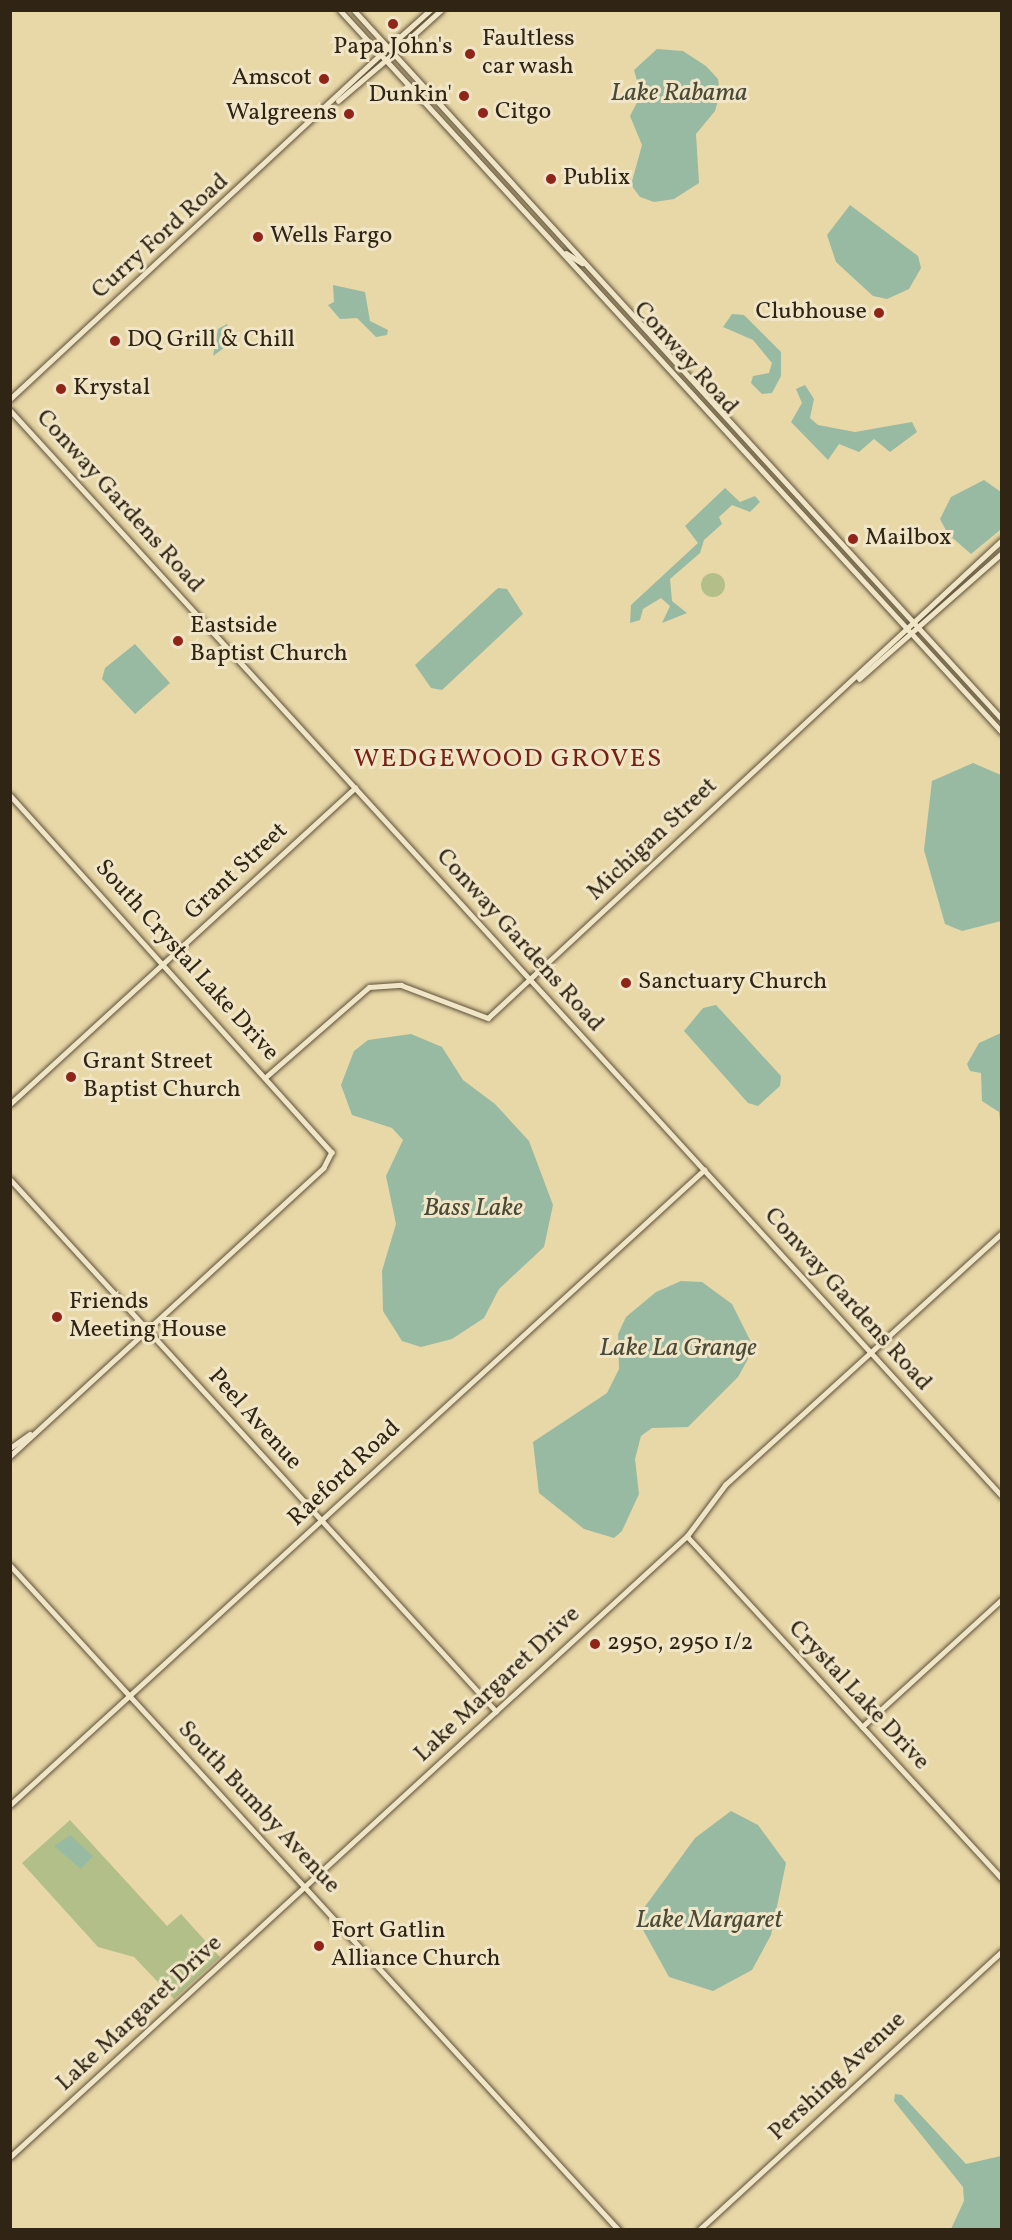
<!DOCTYPE html>
<html>
<head>
<meta charset="utf-8">
<style>
  body { margin:0 }
  #map { position:relative; width:1012px; height:2240px; overflow:hidden; background:#e8d7a7; font-family:Vollkorn,serif }
  div>[style] { position:absolute }
  .green>* { inset:0; background:#b3bf89 }
  .round { border-radius:50% }
  .water>* { inset:0; background:#98baa3 }
  .roads { filter:drop-shadow(0 0 2px #5e513a) drop-shadow(0 0 2px #5e513a) }
  .tertiary>* { height:4.5px; margin:-2.25px; padding:0 2.25px; transform-origin:2.25px; border-radius:2.25px; background:#f0e5c6 }
  .secondary>* { height:4.5px; margin:-2.25px; padding:0 2.25px; transform-origin:2.25px; border-radius:2.25px; background:#f0e5c6 }
  .dots>* { width:16px; height:16px; translate:-50% -50%; box-sizing:border-box; border:3px solid #f0e5c6; border-radius:50% }
  span { translate:-50% -50%; white-space:nowrap; text-align:center; line-height:1.15; -webkit-text-stroke:6px #f0e5c6; paint-order:stroke }
  .poi-label { font-size:24px; color:#302415 }
  .left { translate:0 -50%; text-align:left }
  .right { translate:-100% -50%; text-align:right }
  .street-label { font-size:24px; color:#302415 }
  .water-label { font-size:26px; color:#4a4a38; font-style:italic }
  .neighbourhood-label { font-size:26px; color:#7a1f14; letter-spacing:1.5px }
  .frame { position:absolute; inset:0; border:12px solid #302415; pointer-events:none }
</style>
</head>
<body>
<div id="map">
  <div class="green">
    <i class="round" style="left:701px;top:573px;width:24px;height:24px"></i>
    <i style="clip-path:polygon(70px 1820px,167px 1926px,181px 1914px,220px 1957px,174px 1999px,134px 1957px,98px 1947px,22px 1863px)"></i>
  </div>
  <div class="water">
    <i style="clip-path:polygon(657px 49px,683px 51px,706px 66px,718px 79px,720px 93px,715px 111px,696px 134px,699px 183px,674px 199px,654px 202px,640px 197px,631px 185px,642px 145px,630px 116px,641px 95px,634px 70px)"></i>
    <i style="clip-path:polygon(850px 205px,918px 256px,921px 268px,909px 289px,887px 299px,873px 296px,836px 262px,827px 235px)"></i>
    <i style="clip-path:polygon(333px 285px,365px 292px,370px 321px,388px 330px,387px 335px,376px 337px,357px 318px,340px 319px,328px 305px,334px 302px)"></i>
    <i style="clip-path:polygon(732px 314px,744px 315px,781px 352px,781px 376px,772px 393px,762px 394px,751px 383px,753px 376px,769px 373px,772px 363px,753px 340px,723px 327px)"></i>
    <i style="clip-path:polygon(227px 324px,232px 342px,213px 356px,218px 329px)"></i>
    <i style="clip-path:polygon(805px 385px,814px 399px,810px 418px,818px 425px,855px 432px,912px 422px,917px 432px,890px 452px,874px 439px,859px 452px,839px 444px,828px 460px,791px 422px,802px 403px,796px 389px)"></i>
    <i style="clip-path:polygon(984px 480px,1001px 492px,1001px 521px,1000px 530px,971px 554px,948px 534px,940px 519px,951px 497px)"></i>
    <i style="clip-path:polygon(725px 488px,740px 502px,755px 496px,760px 502px,750px 512px,732px 505px,719px 517px,722px 524px,704px 540px,700px 553px,670px 579px,672px 601px,687px 613px,662px 623px,670px 606px,661px 598px,643px 609px,640px 620px,630px 623px,631px 605px,698px 543px,685px 526px)"></i>
    <i style="clip-path:polygon(498px 588px,507px 589px,523px 614px,442px 690px,431px 688px,415px 665px)"></i>
    <i style="clip-path:polygon(135px 644px,170px 683px,135px 714px,102px 679px,105px 668px)"></i>
    <i style="clip-path:polygon(973px 763px,1001px 775px,1001px 921px,962px 931px,945px 924px,924px 850px,932px 781px)"></i>
    <i style="clip-path:polygon(716px 1005px,781px 1076px,780px 1086px,758px 1106px,748px 1103px,684px 1031px,703px 1008px)"></i>
    <i style="clip-path:polygon(1001px 1033px,1002px 1033px,1001px 1128px,999px 1112px,982px 1101px,981px 1073px,970px 1071px,967px 1064px,979px 1043px)"></i>
    <i style="clip-path:polygon(411px 1034px,442px 1047px,463px 1080px,495px 1104px,529px 1141px,553px 1205px,544px 1247px,499px 1289px,484px 1318px,452px 1339px,421px 1347px,402px 1341px,383px 1311px,382px 1271px,396px 1224px,386px 1176px,403px 1140px,392px 1128px,352px 1115px,341px 1085px,354px 1051px,368px 1040px)"></i>
    <i style="clip-path:polygon(681px 1281px,702px 1282px,732px 1304px,751px 1342px,748px 1359px,738px 1377px,688px 1427px,652px 1428px,641px 1436px,635px 1459px,639px 1494px,622px 1531px,614px 1538px,584px 1529px,539px 1493px,533px 1442px,607px 1393px,619px 1369px,618px 1334px,626px 1317px,656px 1292px)"></i>
    <i style="clip-path:polygon(731px 1811px,758px 1825px,786px 1863px,771px 1935px,752px 1970px,713px 1991px,669px 1977px,642px 1928px,641px 1912px,695px 1838px)"></i>
    <i style="clip-path:polygon(70px 1835px,93px 1856px,81px 1869px,54px 1846px)"></i>
    <i style="clip-path:polygon(902px 2095px,966px 2164px,1001px 2156px,1001px 2229px,951px 2229px,964px 2201px,963px 2187px,894px 2101px,895px 2094px)"></i>
  </div>
  <div class="roads">
    <div class="tertiary">
      <i style="left:338px;top:101px;width:63px;rotate:-40.5deg"></i>
      <i style="left:10px;top:399px;width:507px;rotate:-42.92deg"></i>
      <i style="left:10px;top:410px;width:1471px;rotate:47.59deg"></i>
      <i style="left:859px;top:679px;width:191px;rotate:-41.4deg"></i>
      <i style="left:10px;top:795px;width:481px;rotate:48deg"></i>
      <i style="left:332px;top:1152px;width:18px;rotate:117deg"></i>
      <i style="left:324px;top:1168px;width:427px;rotate:137.4deg"></i>
      <i style="left:267px;top:1076px;width:135px;rotate:-41.1deg"></i>
      <i style="left:369px;top:987px;width:32px;rotate:-4deg"></i>
      <i style="left:401px;top:985px;width:93px;rotate:20.8deg"></i>
      <i style="left:488px;top:1018px;width:702px;rotate:-42.92deg"></i>
      <i style="left:10px;top:1104px;width:468px;rotate:-42.5deg"></i>
      <i style="left:10px;top:1179px;width:721px;rotate:47.59deg"></i>
      <i style="left:10px;top:1448px;width:24px;rotate:-35deg"></i>
      <i style="left:687px;top:1536px;width:466px;rotate:47.4deg"></i>
      <i style="left:10px;top:1565px;width:902px;rotate:47.52deg"></i>
      <i style="left:862px;top:1727px;width:190px;rotate:-42.4deg"></i>
      <i style="left:10px;top:1805px;width:941px;rotate:-42.46deg"></i>
      <i style="left:10px;top:2157px;width:919px;rotate:-42.53deg"></i>
      <i style="left:687px;top:1536px;width:64px;rotate:-53.3deg"></i>
      <i style="left:725px;top:1485px;width:374px;rotate:-42.3deg"></i>
      <i style="left:699px;top:2230px;width:412px;rotate:-42.6deg"></i>
    </div>
    <div class="secondary">
      <i style="left:340px;top:10px;width:980px;rotate:47.48deg"></i>
      <i style="left:354px;top:10px;width:961px;rotate:47.57deg"></i>
      <i style="left:381px;top:54px;width:66px;rotate:-41.9deg"></i>
      <i style="left:386px;top:60px;width:74px;rotate:-42.3deg"></i>
      <i style="left:566px;top:253px;width:19px;rotate:32deg"></i>
    </div>
  </div>
  <div class="dots">
    <i style="left:393px;top:24px;background:#8f2418"></i>
    <i style="left:470px;top:54px;background:#8f2418"></i>
    <i style="left:324px;top:79px;background:#8f2418"></i>
    <i style="left:464px;top:96px;background:#8f2418"></i>
    <i style="left:483px;top:113px;background:#8f2418"></i>
    <i style="left:349px;top:114px;background:#8f2418"></i>
    <i style="left:551px;top:179px;background:#8f2418"></i>
    <i style="left:258px;top:237px;background:#8f2418"></i>
    <i style="left:879px;top:313px;background:#8f2418"></i>
    <i style="left:115px;top:341px;background:#8f2418"></i>
    <i style="left:61px;top:389px;background:#8f2418"></i>
    <i style="left:853px;top:539px;background:#8f2418"></i>
    <i style="left:178px;top:641px;background:#8f2418"></i>
    <i style="left:626px;top:983px;background:#8f2418"></i>
    <i style="left:71px;top:1077px;background:#8f2418"></i>
    <i style="left:57px;top:1317px;background:#8f2418"></i>
    <i style="left:595px;top:1644px;background:#8f2418"></i>
    <i style="left:319px;top:1946px;background:#8f2418"></i>
  </div>
  <div class="poi-label">
    <span class="left" style="left:482px;top:54px">Faultless<br>car wash</span>
    <span style="left:393px;top:48px">Papa John's</span>
    <span class="right" style="left:312px;top:79px">Amscot</span>
    <span class="right" style="left:452px;top:96px">Dunkin'</span>
    <span class="left" style="left:495px;top:113px">Citgo</span>
    <span class="right" style="left:337px;top:114px">Walgreens</span>
    <span class="left" style="left:563px;top:179px">Publix</span>
    <span class="left" style="left:270px;top:237px">Wells Fargo</span>
    <span class="right" style="left:867px;top:313px">Clubhouse</span>
    <span class="left" style="left:127px;top:341px">DQ Grill &amp; Chill</span>
    <span class="left" style="left:73px;top:389px">Krystal</span>
    <span class="left" style="left:865px;top:539px">Mailbox</span>
    <span class="left" style="left:190px;top:641px">Eastside<br>Baptist Church</span>
    <span class="left" style="left:638px;top:983px">Sanctuary Church</span>
    <span class="left" style="left:83px;top:1077px">Grant Street<br>Baptist Church</span>
    <span class="left" style="left:69px;top:1317px">Friends<br>Meeting House</span>
    <span class="left" style="left:607px;top:1644px">2950, 2950 1/2</span>
    <span class="left" style="left:331px;top:1946px">Fort Gatlin<br>Alliance Church</span>
  </div>
  <div class="street-label">
    <span style="left:161px;top:237px;rotate:-42deg">Curry Ford Road</span>
    <span style="left:685px;top:359px;rotate:48deg">Conway Road</span>
    <span style="left:119px;top:502px;rotate:48deg">Conway Gardens Road</span>
    <span style="left:653px;top:840px;rotate:-43deg">Michigan Street</span>
    <span style="left:237px;top:872px;rotate:-43deg">Grant Street</span>
    <span style="left:519px;top:941px;rotate:48deg">Conway Gardens Road</span>
    <span style="left:186px;top:961px;rotate:48deg">South Crystal Lake Drive</span>
    <span style="left:847px;top:1300px;rotate:48deg">Conway Gardens Road</span>
    <span style="left:254px;top:1420px;rotate:48deg">Peel Avenue</span>
    <span style="left:345px;top:1474px;rotate:-43deg">Raeford Road</span>
    <span style="left:498px;top:1685px;rotate:-43deg">Lake Margaret Drive</span>
    <span style="left:858px;top:1696px;rotate:47deg">Crystal Lake Drive</span>
    <span style="left:258px;top:1808px;rotate:47deg">South Bumby Avenue</span>
    <span style="left:140px;top:2014px;rotate:-43deg">Lake Margaret Drive</span>
    <span style="left:838px;top:2077px;rotate:-43deg">Pershing Avenue</span>
  </div>
  <div class="water-label">
    <span style="left:679px;top:94px">Lake Rabama</span>
    <span style="left:473px;top:1209px">Bass Lake</span>
    <span style="left:678px;top:1349px">Lake La Grange</span>
    <span style="left:709px;top:1921px">Lake Margaret</span>
  </div>
  <div class="neighbourhood-label">
    <span style="left:508px;top:760px">WEDGEWOOD GROVES</span>
  </div>
  <div class="frame"></div>
</div>
</body>
</html>
